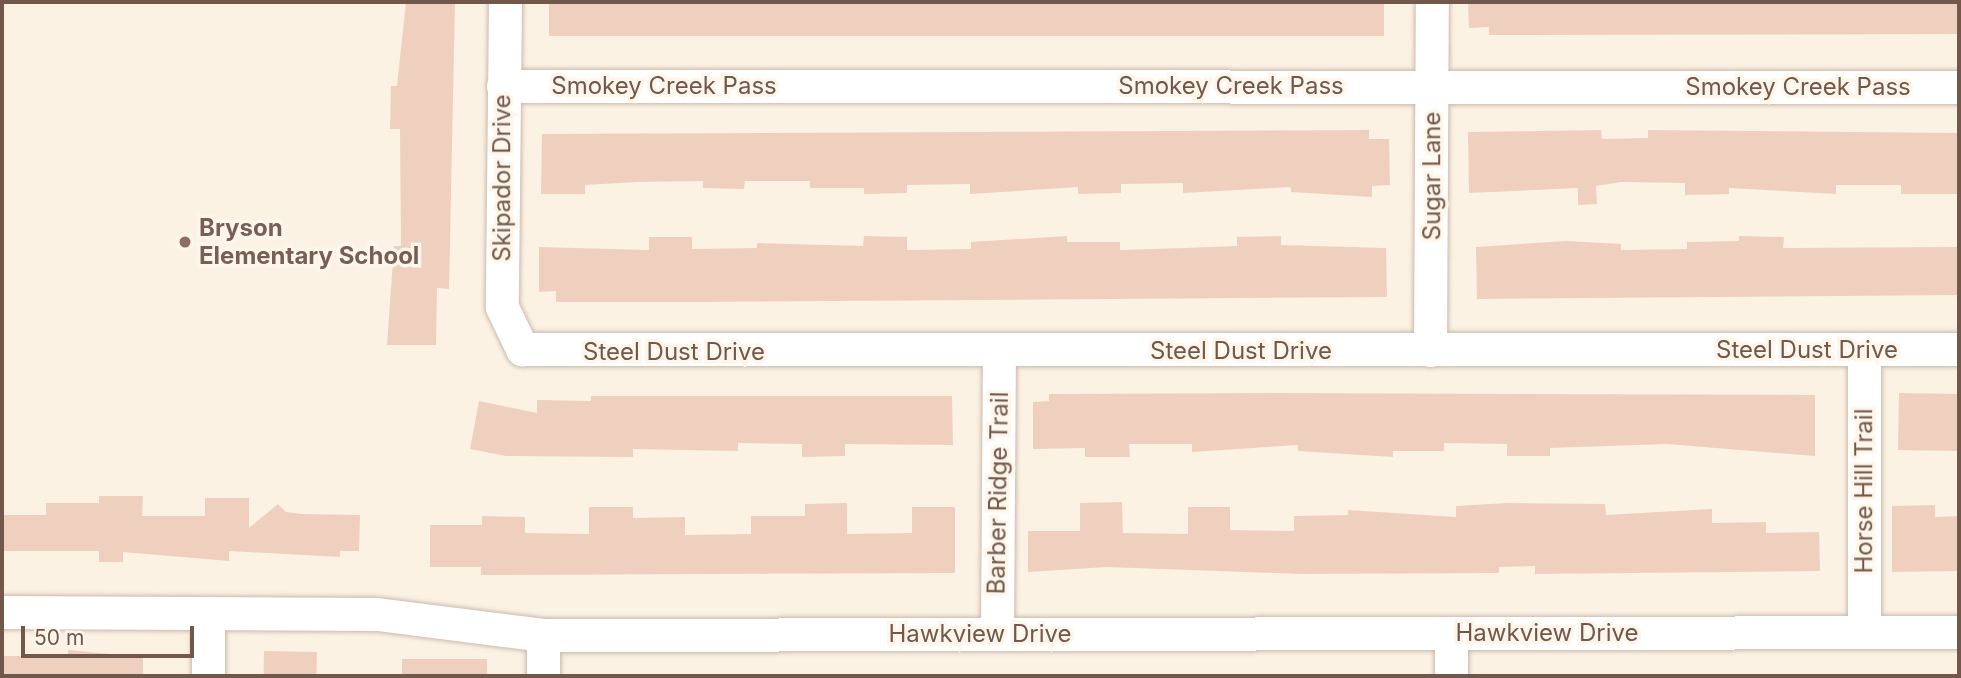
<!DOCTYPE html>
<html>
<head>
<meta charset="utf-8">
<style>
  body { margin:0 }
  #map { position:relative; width:1961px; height:678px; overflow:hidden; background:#fbf2e4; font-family:Inter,sans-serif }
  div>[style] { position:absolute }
  .building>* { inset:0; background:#efd0be; transform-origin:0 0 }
  .roads { filter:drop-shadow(0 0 2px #ccb9ab) drop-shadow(0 0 2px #ccb9ab) }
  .minor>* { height:33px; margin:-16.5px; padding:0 16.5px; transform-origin:16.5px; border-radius:16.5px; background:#fff }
  .dots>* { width:19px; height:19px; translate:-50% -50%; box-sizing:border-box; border:4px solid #fef6ea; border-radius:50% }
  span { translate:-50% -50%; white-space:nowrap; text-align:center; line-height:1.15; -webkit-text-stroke:7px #fef6ea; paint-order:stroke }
  .street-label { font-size:24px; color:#72584b }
  .education-label { font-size:24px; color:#785e54; font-weight:700 }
  .left { translate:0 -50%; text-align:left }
  .frame { position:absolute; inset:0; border:4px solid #72584b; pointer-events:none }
  .scale { position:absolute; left:21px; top:626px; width:173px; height:32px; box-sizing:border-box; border:4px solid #72584b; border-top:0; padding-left:9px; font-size:21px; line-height:24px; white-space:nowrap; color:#72584b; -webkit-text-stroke:5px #fef6ea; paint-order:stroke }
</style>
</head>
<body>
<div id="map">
  <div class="building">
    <i style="clip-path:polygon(406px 2px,455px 2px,449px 289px,437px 288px,436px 345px,387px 345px,394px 246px,401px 246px,400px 129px,390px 129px,391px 86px,397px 86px)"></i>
    <i style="left:549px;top:2px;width:835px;height:34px"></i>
    <i style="clip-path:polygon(1468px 2px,1959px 2px,1959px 34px,1489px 35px,1489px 27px,1469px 28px)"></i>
    <i style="clip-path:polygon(1369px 130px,1369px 139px,1389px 139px,1390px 185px,1372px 186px,1372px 197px,1291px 192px,1291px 187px,1183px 193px,1183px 183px,1121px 184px,1121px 193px,1078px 194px,1078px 187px,970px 194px,970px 184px,907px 185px,907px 193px,864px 194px,864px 188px,810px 188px,810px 181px,745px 181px,744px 189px,703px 188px,703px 181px,638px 182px,585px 185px,585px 194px,541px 194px,542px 134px)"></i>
    <i style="clip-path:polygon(1601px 130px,1602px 139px,1648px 138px,1648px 130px,1959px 133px,1959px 194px,1901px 194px,1901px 185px,1836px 185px,1836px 194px,1729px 188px,1729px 194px,1685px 195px,1685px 183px,1621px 182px,1596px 186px,1597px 204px,1578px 205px,1578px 188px,1469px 193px,1468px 132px)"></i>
    <i style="clip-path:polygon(864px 236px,907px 237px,907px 250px,971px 249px,971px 242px,1067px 236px,1067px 242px,1120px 242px,1120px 250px,1185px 248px,1237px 246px,1237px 237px,1281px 236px,1281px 245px,1386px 248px,1387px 297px,706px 302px,556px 302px,556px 291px,539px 292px,539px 247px,649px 250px,649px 237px,692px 237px,692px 249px,757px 248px,757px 243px,863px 246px)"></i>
    <i style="clip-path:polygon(1739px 236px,1784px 237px,1783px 248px,1959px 247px,1959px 295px,1477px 299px,1476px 247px,1566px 241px,1621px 244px,1621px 250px,1687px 249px,1687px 242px,1739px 241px)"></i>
    <i style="clip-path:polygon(1284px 393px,1815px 395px,1815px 456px,1667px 444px,1550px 448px,1550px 456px,1507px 456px,1507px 444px,1444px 443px,1444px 451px,1393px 451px,1393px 457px,1298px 451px,1298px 445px,1192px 452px,1192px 444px,1129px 444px,1130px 457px,1085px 457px,1085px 448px,1033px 449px,1033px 402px,1049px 401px,1049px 394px)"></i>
    <i style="left:1899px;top:393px;width:60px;height:57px;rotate:1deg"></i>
    <i style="clip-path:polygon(591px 396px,952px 396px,953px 445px,845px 444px,845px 456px,802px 457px,802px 444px,738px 443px,738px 451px,633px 449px,633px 457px,506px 456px,470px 449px,479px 401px,537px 413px,537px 400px,591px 401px)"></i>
    <i style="clip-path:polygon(99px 496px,143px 496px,142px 516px,205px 516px,205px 498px,249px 498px,249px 528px,278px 504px,286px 512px,302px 514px,360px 515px,359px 551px,340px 551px,340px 557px,229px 551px,229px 561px,123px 552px,123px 562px,99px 562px,99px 551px,2px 551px,2px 515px,46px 515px,46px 503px,99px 503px)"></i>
    <i style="clip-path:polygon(1122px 502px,1123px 533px,1188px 534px,1188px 507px,1230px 507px,1230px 530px,1294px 531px,1294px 516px,1348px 515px,1348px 510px,1456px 517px,1456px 506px,1508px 503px,1605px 504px,1606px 515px,1712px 509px,1712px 523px,1766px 522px,1766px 533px,1819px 532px,1820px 571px,1535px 574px,1535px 566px,1499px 567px,1499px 573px,1302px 574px,1107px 567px,1028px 572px,1028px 531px,1080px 531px,1080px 503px)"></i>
    <i style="clip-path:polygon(847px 503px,847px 534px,912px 533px,912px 507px,955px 507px,955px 573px,481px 575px,481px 567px,430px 567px,430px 525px,482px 525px,482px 516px,525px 517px,525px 533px,589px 534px,589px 507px,633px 507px,633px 518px,685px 517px,685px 535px,751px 534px,751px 516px,805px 516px,805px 504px)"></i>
    <i style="clip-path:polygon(1935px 505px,1935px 517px,1959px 516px,1959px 571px,1892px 572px,1892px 506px)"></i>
    <i style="clip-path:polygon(68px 650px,143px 657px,143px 676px,2px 676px,2px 656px,68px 656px)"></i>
    <i style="left:264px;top:651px;width:53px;height:25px;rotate:1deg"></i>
    <i style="left:402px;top:659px;width:85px;height:17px"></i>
  </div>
  <div class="roads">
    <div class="minor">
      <i style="left:505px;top:2px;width:305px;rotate:90.6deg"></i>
      <i style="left:502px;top:307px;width:47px;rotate:64.5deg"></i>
      <i style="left:522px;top:349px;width:1437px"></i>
      <i style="left:503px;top:86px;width:1456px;rotate:0.04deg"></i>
      <i style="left:1430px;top:350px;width:348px;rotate:-89.7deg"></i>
      <i style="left:2px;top:612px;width:375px;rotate:0.3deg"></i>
      <i style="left:377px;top:614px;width:167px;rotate:7.2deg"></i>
      <i style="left:543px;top:635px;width:1416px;rotate:-0.12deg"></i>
      <i style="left:208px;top:615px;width:61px;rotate:90deg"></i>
      <i style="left:1864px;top:632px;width:282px;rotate:-90deg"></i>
      <i style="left:997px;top:634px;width:282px;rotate:-89.6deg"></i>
      <i style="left:543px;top:635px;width:41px;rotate:90deg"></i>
      <i style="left:1451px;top:676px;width:43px;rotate:-90deg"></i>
    </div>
  </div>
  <div class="dots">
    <i style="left:185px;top:242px;background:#8d6e63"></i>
  </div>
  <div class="street-label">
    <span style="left:664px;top:86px">Smokey Creek Pass</span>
    <span style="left:1231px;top:86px">Smokey Creek Pass</span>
    <span style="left:1798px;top:87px">Smokey Creek Pass</span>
    <span style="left:1432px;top:176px;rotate:-90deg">Sugar Lane</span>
    <span style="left:502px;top:178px;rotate:-90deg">Skipador Drive</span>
    <span style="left:1807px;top:350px">Steel Dust Drive</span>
    <span style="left:1241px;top:351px">Steel Dust Drive</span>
    <span style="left:674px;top:352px">Steel Dust Drive</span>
    <span style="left:1864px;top:491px;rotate:-90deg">Horse Hill Trail</span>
    <span style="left:998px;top:493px;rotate:-89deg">Barber Ridge Trail</span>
    <span style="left:1547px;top:633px">Hawkview Drive</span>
    <span style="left:980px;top:634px">Hawkview Drive</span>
  </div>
  <div class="education-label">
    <span class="left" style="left:199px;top:242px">Bryson<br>Elementary School</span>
  </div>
  <div class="frame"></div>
  <div class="scale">50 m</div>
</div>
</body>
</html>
